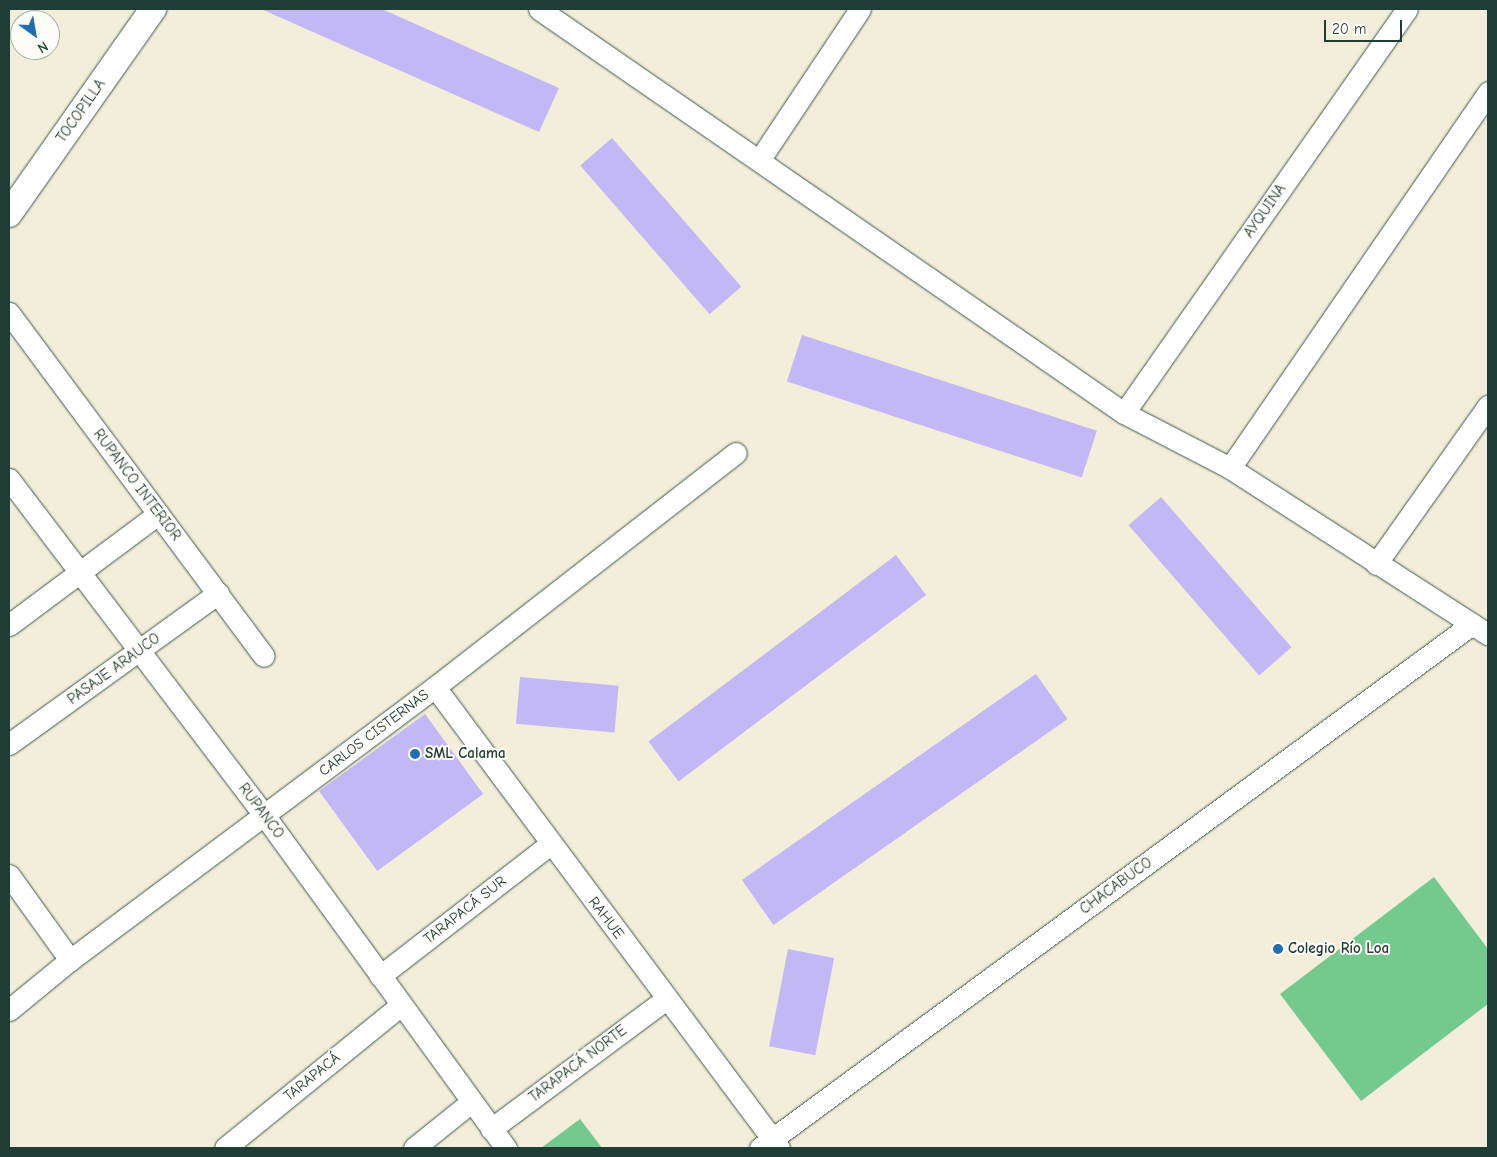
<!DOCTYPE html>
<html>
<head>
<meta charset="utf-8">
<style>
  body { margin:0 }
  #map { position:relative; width:1497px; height:1157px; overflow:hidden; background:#f2eeda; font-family:"Comic Neue",sans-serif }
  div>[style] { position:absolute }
  .green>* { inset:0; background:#73c98e }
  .building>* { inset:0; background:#c3b8f6; transform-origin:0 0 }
  .roads { filter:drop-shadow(0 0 1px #3f584d) drop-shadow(0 0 1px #3f584d) }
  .minor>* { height:21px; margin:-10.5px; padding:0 10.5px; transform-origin:10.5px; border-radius:10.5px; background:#fff }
  .tertiary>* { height:26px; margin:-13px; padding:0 13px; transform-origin:13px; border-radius:13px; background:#fff }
  .dots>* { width:14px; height:14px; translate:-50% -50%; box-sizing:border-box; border:2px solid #fdfcf7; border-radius:50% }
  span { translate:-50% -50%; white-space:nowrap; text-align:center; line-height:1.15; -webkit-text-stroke:4px #fdfcf7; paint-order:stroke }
  .street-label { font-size:15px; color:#1f3d34 }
  .poi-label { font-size:15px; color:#1f3d34; font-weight:700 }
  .left { translate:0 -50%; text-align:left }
  .frame { position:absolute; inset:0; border:10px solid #1f3d34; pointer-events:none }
  .north { position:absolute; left:10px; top:10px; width:50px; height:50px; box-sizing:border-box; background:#fdfcf7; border:1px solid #a4b0a9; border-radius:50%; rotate:148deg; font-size:14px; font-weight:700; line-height:20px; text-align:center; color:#1f3d34 }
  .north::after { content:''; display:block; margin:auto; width:18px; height:22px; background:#1f6fb2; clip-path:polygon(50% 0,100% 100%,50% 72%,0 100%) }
  .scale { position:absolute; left:1324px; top:20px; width:78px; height:22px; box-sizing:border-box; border:2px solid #1f3d34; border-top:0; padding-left:6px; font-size:15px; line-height:18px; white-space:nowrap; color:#1f3d34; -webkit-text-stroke:4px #fdfcf7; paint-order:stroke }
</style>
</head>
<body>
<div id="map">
  <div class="green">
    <i style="clip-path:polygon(1434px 877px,1488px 949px,1488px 1004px,1361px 1101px,1280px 994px)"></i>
    <i style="clip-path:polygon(580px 1119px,602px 1148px,541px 1148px)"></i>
  </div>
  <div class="building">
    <i style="clip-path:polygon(261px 9px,382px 9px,559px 88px,539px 132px)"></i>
    <i style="left:612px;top:138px;width:197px;height:42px;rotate:49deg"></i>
    <i style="left:802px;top:335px;width:310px;height:49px;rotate:18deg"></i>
    <i style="left:1161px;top:497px;width:199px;height:43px;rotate:49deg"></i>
    <i style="left:896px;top:555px;width:50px;height:310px;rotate:53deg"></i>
    <i style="left:1036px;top:674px;width:55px;height:359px;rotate:55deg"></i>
    <i style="left:520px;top:677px;width:99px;height:47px;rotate:5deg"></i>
    <i style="left:425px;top:714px;width:99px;height:131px;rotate:54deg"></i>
    <i style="left:788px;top:949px;width:47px;height:99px;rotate:11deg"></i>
  </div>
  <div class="roads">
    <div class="minor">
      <i style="left:539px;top:9px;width:711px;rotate:34.63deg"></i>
      <i style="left:1124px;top:413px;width:119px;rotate:27.4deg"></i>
      <i style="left:1230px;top:468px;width:307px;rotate:32.8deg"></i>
      <i style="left:760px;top:159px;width:180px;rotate:-56.3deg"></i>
      <i style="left:9px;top:313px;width:427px;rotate:53.4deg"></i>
      <i style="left:1124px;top:413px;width:493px;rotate:-55deg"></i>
      <i style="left:1230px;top:468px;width:456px;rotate:-55.5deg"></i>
      <i style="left:9px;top:479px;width:422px;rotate:52.8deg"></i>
      <i style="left:264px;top:815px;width:412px;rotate:54deg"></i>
      <i style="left:1376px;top:564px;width:194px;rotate:-54.7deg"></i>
      <i style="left:9px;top:625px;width:186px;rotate:-36.7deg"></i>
      <i style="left:435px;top:687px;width:575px;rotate:53.27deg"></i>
      <i style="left:9px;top:744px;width:258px;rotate:-35.8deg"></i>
      <i style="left:9px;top:875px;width:105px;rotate:54.3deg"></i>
      <i style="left:380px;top:976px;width:215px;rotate:-37.8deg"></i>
      <i style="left:9px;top:1010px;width:79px;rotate:-39.3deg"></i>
      <i style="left:70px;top:960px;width:456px;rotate:-36.8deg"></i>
      <i style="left:435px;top:687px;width:381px;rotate:-37.9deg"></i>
      <i style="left:491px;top:1129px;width:218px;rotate:-36.6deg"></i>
      <i style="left:225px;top:1148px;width:225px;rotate:-39.1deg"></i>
      <i style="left:414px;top:1148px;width:72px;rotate:-38.8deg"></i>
      <i style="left:760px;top:1148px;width:884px;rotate:-36.35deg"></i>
    </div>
    <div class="tertiary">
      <i style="left:9px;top:214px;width:251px;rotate:-54.9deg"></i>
    </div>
  </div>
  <div class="dots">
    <i style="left:415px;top:754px;background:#1f6fb2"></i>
    <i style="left:1278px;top:949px;background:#1f6fb2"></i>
  </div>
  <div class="street-label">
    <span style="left:81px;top:111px;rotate:-55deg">TOCOPILLA</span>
    <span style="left:1265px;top:211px;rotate:-55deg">AYQUINA</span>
    <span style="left:137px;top:485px;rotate:53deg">RUPANCO INTERIOR</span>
    <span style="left:114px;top:669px;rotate:-36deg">PASAJE ARAUCO</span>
    <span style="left:374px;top:733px;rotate:-37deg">CARLOS CISTERNAS</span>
    <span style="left:261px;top:811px;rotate:53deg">RUPANCO</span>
    <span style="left:1116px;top:886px;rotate:-36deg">CHACABUCO</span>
    <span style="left:465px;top:910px;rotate:-38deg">TARAPACÁ SUR</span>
    <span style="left:606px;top:918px;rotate:53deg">RAHUE</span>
    <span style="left:578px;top:1064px;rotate:-37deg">TARAPACÁ NORTE</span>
    <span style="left:312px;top:1077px;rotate:-39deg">TARAPACÁ</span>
  </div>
  <div class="poi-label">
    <span class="left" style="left:425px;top:754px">SML Calama</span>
    <span class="left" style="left:1288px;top:949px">Colegio Río Loa</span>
  </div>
  <div class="frame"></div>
  <div class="north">N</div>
  <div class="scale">20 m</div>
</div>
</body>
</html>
